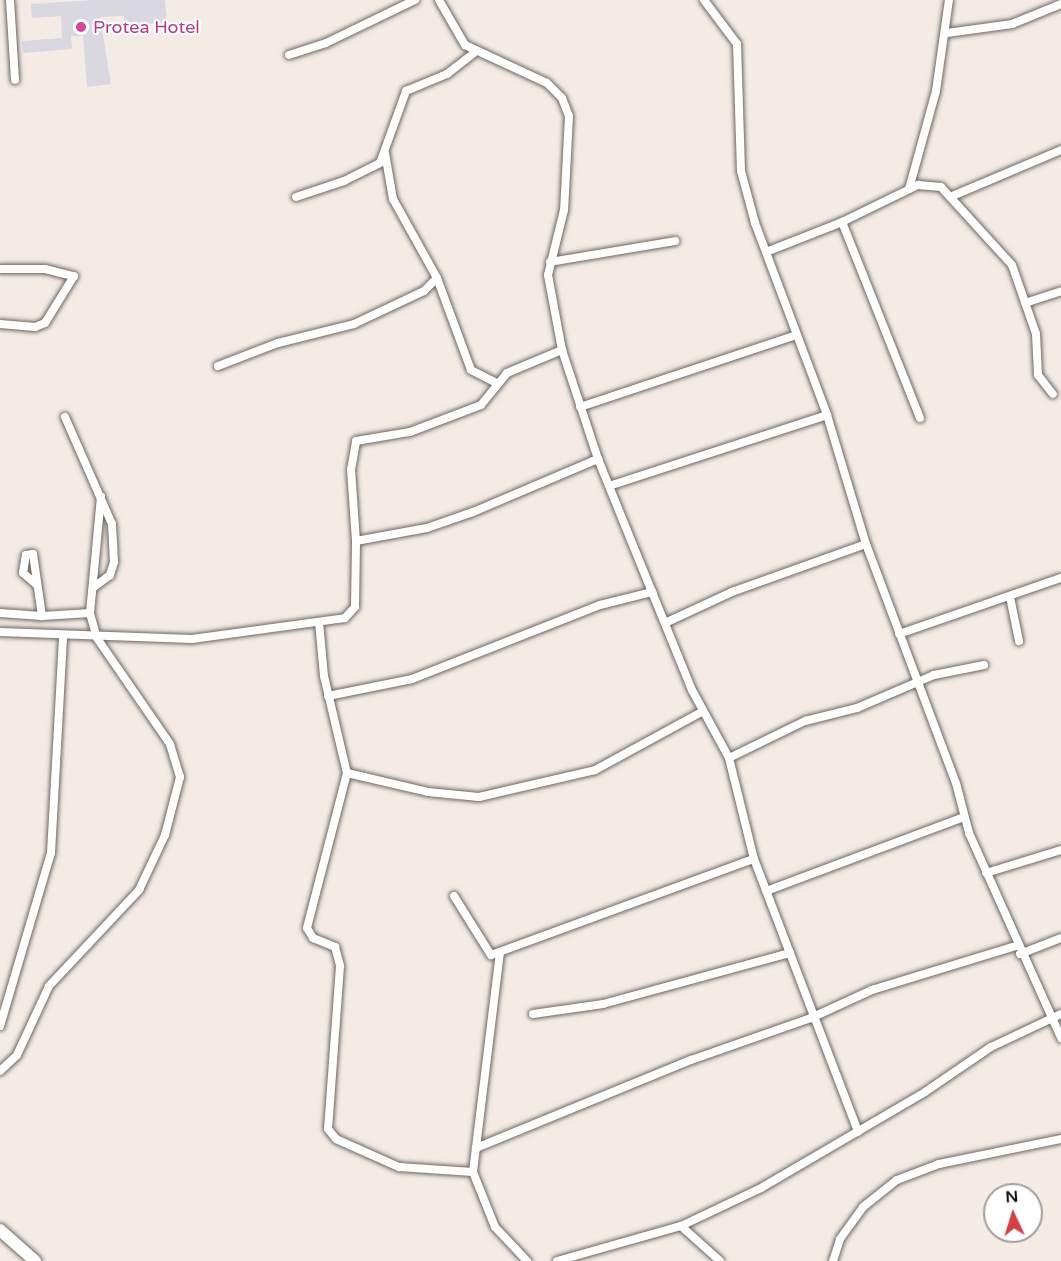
<!DOCTYPE html>
<html>
<head>
<meta charset="utf-8">
<style>
  body { margin:0 }
  #map { position:relative; width:1061px; height:1261px; overflow:hidden; background:#f4ebe5; font-family:"Varela Round",sans-serif }
  div>[style] { position:absolute }
  .building>* { inset:0; background:#d9d8e0 }
  .roads { filter:drop-shadow(0 0 2px #6d6661) drop-shadow(0 0 2px #6d6661) }
  .minor>* { height:8px; margin:-4px; padding:0 4px; transform-origin:4px; border-radius:4px; background:#fff }
  .trunk>* { height:12px; margin:-6px; padding:0 6px; transform-origin:6px; border-radius:6px; background:#fff }
  .dots>* { width:16px; height:16px; translate:-50% -50%; box-sizing:border-box; border:3px solid #fff; border-radius:50% }
  span { translate:-50% -50%; white-space:nowrap; text-align:center; line-height:1.15; -webkit-text-stroke:4.5px #fff; paint-order:stroke }
  .hotel-label { font-size:18px; color:#b23c85 }
  .left { translate:0 -50%; text-align:left }
  .north { position:absolute; left:983px; top:1183px; width:60px; height:60px; box-sizing:border-box; background:#fff; border:2px solid #a09f9e; border-radius:50%; rotate:356deg; font-size:16px; font-weight:700; line-height:24px; text-align:center; color:#120f0d }
  .north::after { content:''; display:block; margin:auto; width:21px; height:27px; background:#d14146; clip-path:polygon(50% 0,100% 100%,50% 72%,0 100%) }
</style>
</head>
<body>
<div id="map">
  <div class="building">
    <i style="clip-path:polygon(92px 0,165px 0,167px 22px,125px 26px,124px 16px,100px 17px,111px 84px,87px 87px,83px 36px,71px 36px,72px 49px,23px 53px,22px 41px,62px 38px,61px 16px,32px 18px,31px 4px)"></i>
  </div>
  <div class="roads">
    <div class="minor">
      <i style="left:10px;top:0;width:80px;rotate:86.4deg"></i>
      <i style="left:439px;top:0;width:52px;rotate:60deg"></i>
      <i style="left:465px;top:45px;width:90px;rotate:24.9deg"></i>
      <i style="left:547px;top:83px;width:21px;rotate:45deg"></i>
      <i style="left:562px;top:98px;width:19px;rotate:69deg"></i>
      <i style="left:569px;top:116px;width:94px;rotate:93deg"></i>
      <i style="left:564px;top:210px;width:67px;rotate:103.8deg"></i>
      <i style="left:548px;top:275px;width:76px;rotate:79.4deg"></i>
      <i style="left:562px;top:350px;width:115px;rotate:71.7deg"></i>
      <i style="left:598px;top:459px;width:144px;rotate:67.9deg"></i>
      <i style="left:652px;top:592px;width:106px;rotate:67.8deg"></i>
      <i style="left:692px;top:690px;width:77px;rotate:61.4deg"></i>
      <i style="left:729px;top:758px;width:104px;rotate:76.1deg"></i>
      <i style="left:754px;top:859px;width:292px;rotate:69.1deg"></i>
      <i style="left:704px;top:0;width:55px;rotate:53.1deg"></i>
      <i style="left:737px;top:44px;width:127px;rotate:88.2deg"></i>
      <i style="left:741px;top:171px;width:54px;rotate:74.9deg"></i>
      <i style="left:755px;top:223px;width:205px;rotate:69.4deg"></i>
      <i style="left:827px;top:415px;width:135px;rotate:73.2deg"></i>
      <i style="left:866px;top:544px;width:255px;rotate:69.4deg"></i>
      <i style="left:956px;top:783px;width:52px;rotate:75.4deg"></i>
      <i style="left:969px;top:833px;width:225px;rotate:65.8deg"></i>
      <i style="left:947px;top:33px;width:66px;rotate:-7.9deg"></i>
      <i style="left:1012px;top:24px;width:53px;rotate:-22.2deg"></i>
      <i style="left:289px;top:55px;width:39px;rotate:-18deg"></i>
      <i style="left:326px;top:43px;width:99px;rotate:-25.8deg"></i>
      <i style="left:909px;top:189px;width:102px;rotate:-74.6deg"></i>
      <i style="left:936px;top:91px;width:92px;rotate:-81.9deg"></i>
      <i style="left:296px;top:197px;width:51px;rotate:-18.4deg"></i>
      <i style="left:344px;top:181px;width:40px;rotate:-26.6deg"></i>
      <i style="left:380px;top:163px;width:77px;rotate:-70.1deg"></i>
      <i style="left:406px;top:91px;width:44px;rotate:-22.5deg"></i>
      <i style="left:447px;top:74px;width:34px;rotate:-38deg"></i>
      <i style="left:950px;top:197px;width:121px;rotate:-22.9deg"></i>
      <i style="left:842px;top:222px;width:85px;rotate:-26deg"></i>
      <i style="left:918px;top:185px;width:23px;rotate:5deg"></i>
      <i style="left:941px;top:187px;width:105px;rotate:47.7deg"></i>
      <i style="left:1012px;top:265px;width:73px;rotate:70.8deg"></i>
      <i style="left:1036px;top:334px;width:41px;rotate:87.2deg"></i>
      <i style="left:1038px;top:375px;width:24px;rotate:52deg"></i>
      <i style="left:766px;top:252px;width:82px;rotate:-21.5deg"></i>
      <i style="left:842px;top:222px;width:211px;rotate:68.3deg"></i>
      <i style="left:550px;top:262px;width:127px;rotate:-9.5deg"></i>
      <i style="left:0;top:269px;width:45px"></i>
      <i style="left:45px;top:269px;width:30px;rotate:14deg"></i>
      <i style="left:74px;top:276px;width:55px;rotate:121.7deg"></i>
      <i style="left:45px;top:323px;width:11px;rotate:158deg"></i>
      <i style="left:35px;top:327px;width:35px;rotate:-175deg"></i>
      <i style="left:437px;top:278px;width:98px;rotate:69.7deg"></i>
      <i style="left:471px;top:370px;width:30px;rotate:27deg"></i>
      <i style="left:1025px;top:303px;width:38px;rotate:-18deg"></i>
      <i style="left:218px;top:366px;width:64px;rotate:-21deg"></i>
      <i style="left:278px;top:343px;width:78px;rotate:-14deg"></i>
      <i style="left:354px;top:324px;width:77px;rotate:-25.2deg"></i>
      <i style="left:424px;top:291px;width:18px;rotate:-45deg"></i>
      <i style="left:437px;top:278px;width:90px;rotate:-119.1deg"></i>
      <i style="left:393px;top:199px;width:47px;rotate:-99.9deg"></i>
      <i style="left:580px;top:407px;width:225px;rotate:-18.4deg"></i>
      <i style="left:65px;top:417px;width:117px;rotate:66.3deg"></i>
      <i style="left:112px;top:524px;width:38px;rotate:87deg"></i>
      <i style="left:114px;top:562px;width:14px;rotate:107deg"></i>
      <i style="left:110px;top:575px;width:21px;rotate:143deg"></i>
      <i style="left:612px;top:485px;width:226px;rotate:-18deg"></i>
      <i style="left:356px;top:541px;width:71px;rotate:-94deg"></i>
      <i style="left:351px;top:470px;width:29px;rotate:-80deg"></i>
      <i style="left:356px;top:441px;width:55px;rotate:-9.5deg"></i>
      <i style="left:410px;top:432px;width:76px;rotate:-20.8deg"></i>
      <i style="left:481px;top:405px;width:41px;rotate:-50.9deg"></i>
      <i style="left:507px;top:373px;width:60px;rotate:-22.7deg"></i>
      <i style="left:37px;top:585px;width:18px;rotate:-139deg"></i>
      <i style="left:23px;top:573px;width:18px;rotate:-81deg"></i>
      <i style="left:26px;top:555px;width:7px;rotate:-8deg"></i>
      <i style="left:33px;top:554px;width:63px;rotate:81.7deg"></i>
      <i style="left:42px;top:616px;width:48px;rotate:-3.6deg"></i>
      <i style="left:1010px;top:597px;width:45px;rotate:78.4deg"></i>
      <i style="left:0;top:613px;width:42px;rotate:4.1deg"></i>
      <i style="left:319px;top:622px;width:54px;rotate:84.7deg"></i>
      <i style="left:324px;top:676px;width:100px;rotate:76.7deg"></i>
      <i style="left:347px;top:773px;width:160px;rotate:104.5deg"></i>
      <i style="left:307px;top:928px;width:12px;rotate:59deg"></i>
      <i style="left:313px;top:938px;width:24px;rotate:22deg"></i>
      <i style="left:335px;top:947px;width:20px;rotate:75deg"></i>
      <i style="left:340px;top:966px;width:163px;rotate:94.2deg"></i>
      <i style="left:328px;top:1129px;width:13px;rotate:51deg"></i>
      <i style="left:336px;top:1139px;width:69px;rotate:24deg"></i>
      <i style="left:399px;top:1167px;width:74px;rotate:3.9deg"></i>
      <i style="left:665px;top:623px;width:74px;rotate:-24.8deg"></i>
      <i style="left:732px;top:592px;width:142px;rotate:-19.7deg"></i>
      <i style="left:0;top:632px;width:192px;rotate:2.1deg"></i>
      <i style="left:192px;top:639px;width:154px;rotate:-7.8deg"></i>
      <i style="left:345px;top:618px;width:15px;rotate:-48deg"></i>
      <i style="left:355px;top:607px;width:66px;rotate:-89.1deg"></i>
      <i style="left:356px;top:541px;width:72px;rotate:-10.4deg"></i>
      <i style="left:427px;top:528px;width:49px;rotate:-19.2deg"></i>
      <i style="left:473px;top:512px;width:136px;rotate:-23deg"></i>
      <i style="left:899px;top:634px;width:171px;rotate:-19.1deg"></i>
      <i style="left:328px;top:696px;width:86px;rotate:-11.4deg"></i>
      <i style="left:412px;top:679px;width:202px;rotate:-21.5deg"></i>
      <i style="left:600px;top:605px;width:54px;rotate:-14deg"></i>
      <i style="left:729px;top:758px;width:85px;rotate:-26deg"></i>
      <i style="left:805px;top:721px;width:54px;rotate:-14deg"></i>
      <i style="left:857px;top:708px;width:84px;rotate:-23.2deg"></i>
      <i style="left:934px;top:675px;width:51px;rotate:-11.3deg"></i>
      <i style="left:347px;top:773px;width:83px;rotate:13.2deg"></i>
      <i style="left:428px;top:792px;width:51px;rotate:5.6deg"></i>
      <i style="left:479px;top:797px;width:119px;rotate:-13.1deg"></i>
      <i style="left:595px;top:770px;width:123px;rotate:-28.6deg"></i>
      <i style="left:986px;top:873px;width:78px;rotate:-17deg"></i>
      <i style="left:766px;top:891px;width:211px;rotate:-20.5deg"></i>
      <i style="left:454px;top:896px;width:70px;rotate:57.9deg"></i>
      <i style="left:491px;top:955px;width:280px;rotate:-20.1deg"></i>
      <i style="left:500px;top:952px;width:222px;rotate:97deg"></i>
      <i style="left:473px;top:1172px;width:59px;rotate:68.2deg"></i>
      <i style="left:495px;top:1227px;width:47px;rotate:46.7deg"></i>
      <i style="left:1020px;top:954px;width:44px;rotate:-21.3deg"></i>
      <i style="left:533px;top:1014px;width:71px;rotate:-8.1deg"></i>
      <i style="left:603px;top:1004px;width:194px;rotate:-15.3deg"></i>
      <i style="left:0;top:1026px;width:180px;rotate:-73.6deg"></i>
      <i style="left:51px;top:853px;width:217px;rotate:-86.8deg"></i>
      <i style="left:0;top:1071px;width:23px;rotate:-43deg"></i>
      <i style="left:17px;top:1055px;width:76px;rotate:-65.1deg"></i>
      <i style="left:49px;top:986px;width:132px;rotate:-46.8deg"></i>
      <i style="left:139px;top:890px;width:61px;rotate:-64.7deg"></i>
      <i style="left:165px;top:835px;width:60px;rotate:-75.5deg"></i>
      <i style="left:180px;top:777px;width:34px;rotate:-107deg"></i>
      <i style="left:170px;top:744px;width:129px;rotate:-124.6deg"></i>
      <i style="left:97px;top:638px;width:26px;rotate:-106deg"></i>
      <i style="left:90px;top:613px;width:117px;rotate:-84.6deg"></i>
      <i style="left:476px;top:1148px;width:232px;rotate:-22.3deg"></i>
      <i style="left:691px;top:1060px;width:127px;rotate:-19.3deg"></i>
      <i style="left:811px;top:1018px;width:67px;rotate:-24.7deg"></i>
      <i style="left:872px;top:990px;width:151px;rotate:-17deg"></i>
      <i style="left:681px;top:1226px;width:52px;rotate:41.9deg"></i>
      <i style="left:557px;top:1261px;width:129px;rotate:-15.8deg"></i>
      <i style="left:681px;top:1226px;width:89px;rotate:-25.4deg"></i>
      <i style="left:761px;top:1188px;width:190px;rotate:-30.3deg"></i>
      <i style="left:925px;top:1092px;width:80px;rotate:-34.3deg"></i>
      <i style="left:991px;top:1047px;width:77px;rotate:-25.2deg"></i>
      <i style="left:833px;top:1261px;width:23px;rotate:-72deg"></i>
      <i style="left:840px;top:1239px;width:39px;rotate:-54deg"></i>
      <i style="left:863px;top:1207px;width:43px;rotate:-38.5deg"></i>
      <i style="left:897px;top:1180px;width:45px;rotate:-20.9deg"></i>
      <i style="left:939px;top:1164px;width:125px;rotate:-11.6deg"></i>
    </div>
    <div class="trunk">
      <i style="left:0;top:1230px;width:47px;rotate:41.5deg"></i>
    </div>
  </div>
  <div class="dots">
    <i style="left:81px;top:27px;background:#d1479c"></i>
  </div>
  <div class="hotel-label">
    <span class="left" style="left:93px;top:27px">Protea Hotel</span>
  </div>
  <div class="north">N</div>
</div>
</body>
</html>
